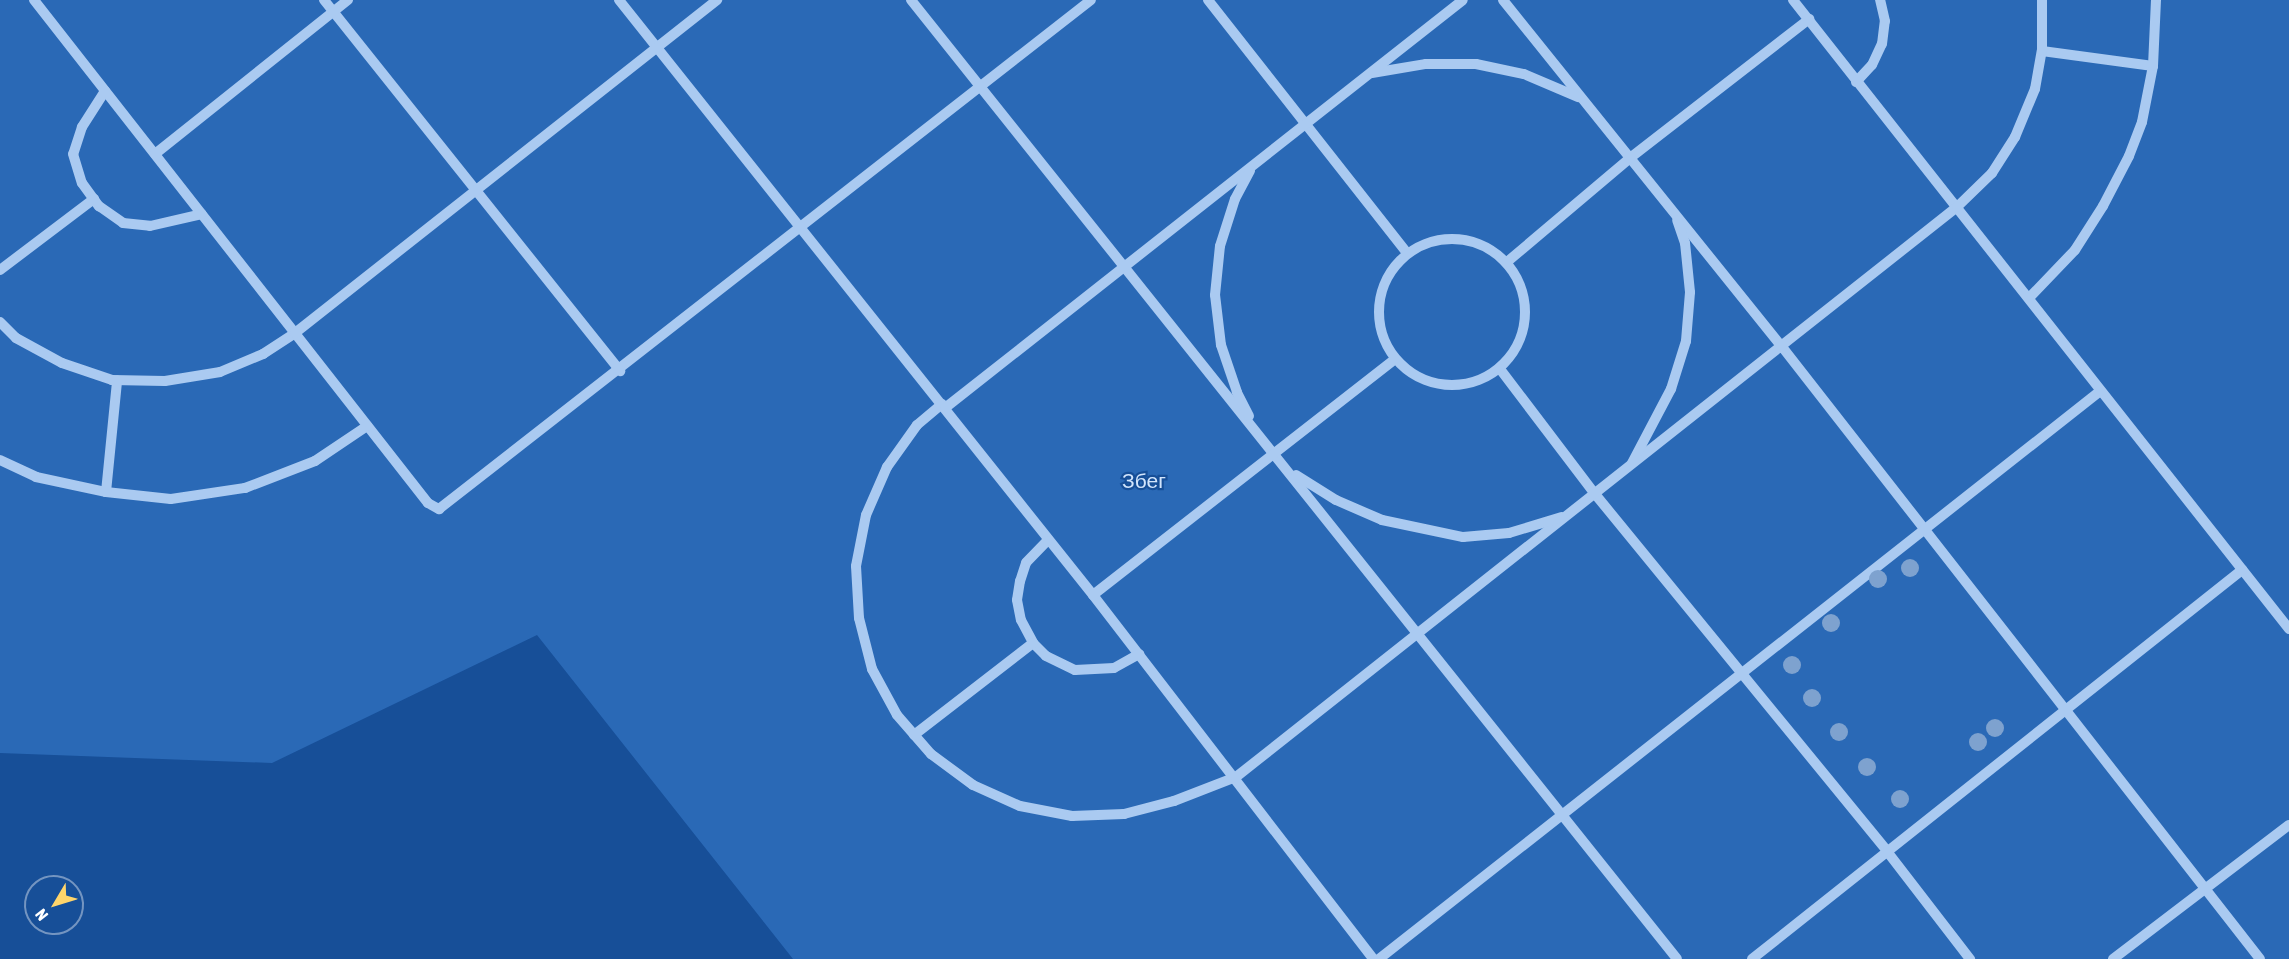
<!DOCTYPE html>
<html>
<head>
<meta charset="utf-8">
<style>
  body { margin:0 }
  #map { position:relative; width:2289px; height:959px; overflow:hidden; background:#174f98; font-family:"Asap Condensed",sans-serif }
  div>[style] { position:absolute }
  .green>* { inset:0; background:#2a69b6 }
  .minor>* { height:10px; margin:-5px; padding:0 5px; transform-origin:5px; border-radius:5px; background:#aacaf1 }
  .minor>.ring { margin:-5px; padding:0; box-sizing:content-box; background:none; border:10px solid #aacaf1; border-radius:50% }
  .trees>* { width:18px; height:18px; margin:-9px; border-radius:50%; background:#7ea2cf }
  span { translate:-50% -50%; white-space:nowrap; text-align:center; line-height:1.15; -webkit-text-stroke:4.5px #174f98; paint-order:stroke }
  .park-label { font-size:21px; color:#d2e5fc }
  .north { position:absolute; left:24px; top:875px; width:60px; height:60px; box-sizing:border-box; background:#174f98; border:2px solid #7495c1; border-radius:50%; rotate:232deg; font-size:16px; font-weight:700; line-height:24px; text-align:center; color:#fff }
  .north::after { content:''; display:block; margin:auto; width:21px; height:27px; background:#ffd56b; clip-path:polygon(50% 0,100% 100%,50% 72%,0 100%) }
</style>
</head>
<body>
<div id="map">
  <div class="green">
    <i style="clip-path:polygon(0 0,2289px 0,2289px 959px,793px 959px,537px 635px,272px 763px,0 753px)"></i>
  </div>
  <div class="minor">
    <i style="left:34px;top:0;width:639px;rotate:51.93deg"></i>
    <i style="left:428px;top:503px;width:13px;rotate:29deg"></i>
    <i style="left:439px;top:509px;width:827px;rotate:-37.98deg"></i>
    <i style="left:324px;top:0;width:475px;rotate:51.4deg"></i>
    <i style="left:619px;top:0;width:761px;rotate:51.46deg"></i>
    <i style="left:1093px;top:595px;width:459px;rotate:52.4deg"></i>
    <i style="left:911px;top:0;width:1227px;rotate:51.38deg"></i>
    <i style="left:1208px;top:0;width:322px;rotate:51.8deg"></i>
    <i style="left:1503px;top:0;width:447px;rotate:51.2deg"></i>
    <i style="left:1783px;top:348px;width:775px;rotate:52.02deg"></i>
    <i style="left:1793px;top:0;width:801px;rotate:51.74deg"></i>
    <i style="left:2042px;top:51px;width:112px;rotate:7.7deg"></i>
    <i style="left:1372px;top:73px;width:55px;rotate:-9.5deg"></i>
    <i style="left:1426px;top:64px;width:50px"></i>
    <i style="left:1476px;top:64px;width:49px;rotate:11.8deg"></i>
    <i style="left:1524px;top:74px;width:59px;rotate:23.1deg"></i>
    <i style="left:1856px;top:82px;width:23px;rotate:-47deg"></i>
    <i style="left:1872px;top:65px;width:23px;rotate:-65deg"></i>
    <i style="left:1882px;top:44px;width:23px;rotate:-83deg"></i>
    <i style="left:1885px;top:21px;width:22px;rotate:-103deg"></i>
    <i style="left:105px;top:91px;width:43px;rotate:122.6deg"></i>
    <i style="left:82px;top:127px;width:28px;rotate:108deg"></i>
    <i style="left:73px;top:154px;width:30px;rotate:73deg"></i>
    <i style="left:82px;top:183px;width:29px;rotate:54deg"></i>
    <i style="left:99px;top:206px;width:29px;rotate:35deg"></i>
    <i style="left:123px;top:223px;width:27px;rotate:6deg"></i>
    <i style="left:150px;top:226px;width:53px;rotate:-13deg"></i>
    <i style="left:155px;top:154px;width:247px;rotate:-38.6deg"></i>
    <i class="ring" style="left:1379px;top:239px;width:136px;height:136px"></i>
    <i style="left:1507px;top:262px;width:161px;rotate:-40.2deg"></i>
    <i style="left:1630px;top:158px;width:227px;rotate:-37.8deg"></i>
    <i style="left:0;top:270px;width:118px;rotate:-37.1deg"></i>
    <i style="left:2029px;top:298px;width:66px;rotate:-46.2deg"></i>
    <i style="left:2075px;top:250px;width:52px;rotate:-57.5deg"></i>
    <i style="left:2103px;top:206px;width:56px;rotate:-62.5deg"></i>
    <i style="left:2129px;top:156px;width:36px;rotate:-69deg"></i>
    <i style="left:2142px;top:122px;width:57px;rotate:-78.9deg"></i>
    <i style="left:2153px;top:66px;width:66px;rotate:-87.4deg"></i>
    <i style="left:0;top:322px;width:23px;rotate:45deg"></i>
    <i style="left:16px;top:338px;width:52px;rotate:28.5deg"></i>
    <i style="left:62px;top:363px;width:53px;rotate:18.8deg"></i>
    <i style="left:112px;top:380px;width:53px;rotate:1.1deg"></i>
    <i style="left:165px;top:381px;width:56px;rotate:-9.3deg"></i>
    <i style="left:220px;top:372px;width:47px;rotate:-22.7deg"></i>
    <i style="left:263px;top:354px;width:38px;rotate:-33deg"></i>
    <i style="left:295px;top:333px;width:538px;rotate:-38.28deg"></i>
    <i style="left:1500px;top:369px;width:157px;rotate:52.8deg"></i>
    <i style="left:1595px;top:494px;width:460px;rotate:50.7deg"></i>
    <i style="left:1886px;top:850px;width:138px;rotate:52.4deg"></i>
    <i style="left:942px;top:404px;width:33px;rotate:140deg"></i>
    <i style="left:917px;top:425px;width:52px;rotate:125.5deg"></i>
    <i style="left:887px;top:467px;width:52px;rotate:113.6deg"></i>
    <i style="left:866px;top:515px;width:52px;rotate:101.1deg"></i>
    <i style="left:856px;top:566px;width:52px;rotate:86.7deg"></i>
    <i style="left:859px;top:618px;width:53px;rotate:75.7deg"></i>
    <i style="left:872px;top:669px;width:52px;rotate:61.5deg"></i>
    <i style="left:897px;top:715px;width:52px;rotate:48.9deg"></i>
    <i style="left:931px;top:754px;width:52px;rotate:36.4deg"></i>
    <i style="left:973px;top:785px;width:51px;rotate:24.1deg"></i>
    <i style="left:1020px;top:806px;width:53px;rotate:10.9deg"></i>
    <i style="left:1072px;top:816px;width:52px;rotate:-2.2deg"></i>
    <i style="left:1124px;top:814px;width:52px;rotate:-14.6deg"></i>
    <i style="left:1174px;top:801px;width:66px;rotate:-21.2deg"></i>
    <i style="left:1236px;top:777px;width:919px;rotate:-38.33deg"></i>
    <i style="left:1957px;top:207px;width:49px;rotate:-44.2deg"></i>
    <i style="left:1992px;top:173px;width:43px;rotate:-57.4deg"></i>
    <i style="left:2015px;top:137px;width:52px;rotate:-67.4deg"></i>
    <i style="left:2035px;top:89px;width:39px;rotate:-80deg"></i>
    <i style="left:2042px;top:51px;width:51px;rotate:-90deg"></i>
    <i style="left:945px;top:408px;width:659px;rotate:-38.23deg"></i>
    <i style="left:1249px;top:416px;width:27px;rotate:-117deg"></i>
    <i style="left:1237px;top:392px;width:50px;rotate:-108.8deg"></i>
    <i style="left:1221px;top:345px;width:50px;rotate:-96.8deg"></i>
    <i style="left:1215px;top:295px;width:49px;rotate:-84.2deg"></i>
    <i style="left:1220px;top:246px;width:49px;rotate:-72.3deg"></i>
    <i style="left:1235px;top:199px;width:32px;rotate:-62deg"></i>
    <i style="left:0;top:460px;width:40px;rotate:25deg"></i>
    <i style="left:36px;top:477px;width:72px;rotate:12.1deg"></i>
    <i style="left:106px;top:492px;width:65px;rotate:6.1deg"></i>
    <i style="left:171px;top:499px;width:75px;rotate:-8.5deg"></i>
    <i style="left:245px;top:488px;width:75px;rotate:-21.1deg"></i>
    <i style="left:315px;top:461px;width:63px;rotate:-33.9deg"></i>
    <i style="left:1632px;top:463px;width:84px;rotate:-62.2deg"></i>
    <i style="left:1671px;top:389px;width:50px;rotate:-72.6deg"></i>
    <i style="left:1686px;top:341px;width:49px;rotate:-85.3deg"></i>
    <i style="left:1690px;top:292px;width:49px;rotate:-95.8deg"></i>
    <i style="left:1685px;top:243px;width:24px;rotate:-109deg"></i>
    <i style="left:1296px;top:475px;width:47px;rotate:32deg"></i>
    <i style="left:1336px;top:500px;width:50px;rotate:23.5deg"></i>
    <i style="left:1382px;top:520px;width:83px;rotate:11.9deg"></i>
    <i style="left:1463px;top:537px;width:46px;rotate:-5deg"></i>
    <i style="left:1509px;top:533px;width:55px;rotate:-16.8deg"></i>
    <i style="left:106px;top:492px;width:112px;rotate:-84.3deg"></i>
    <i style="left:1047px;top:541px;width:30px;rotate:134deg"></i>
    <i style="left:1026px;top:563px;width:19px;rotate:108deg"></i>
    <i style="left:1020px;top:581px;width:19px;rotate:99deg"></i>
    <i style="left:1017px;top:600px;width:20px;rotate:79deg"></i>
    <i style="left:1021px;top:620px;width:26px;rotate:62deg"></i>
    <i style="left:1033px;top:643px;width:18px;rotate:45deg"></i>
    <i style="left:1046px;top:656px;width:32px;rotate:26deg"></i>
    <i style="left:1075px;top:670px;width:39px;rotate:-3deg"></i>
    <i style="left:1114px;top:668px;width:29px;rotate:-29deg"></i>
    <i style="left:1093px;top:595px;width:383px;rotate:-38deg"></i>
    <i style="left:914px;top:735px;width:150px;rotate:-37.7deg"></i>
    <i style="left:1379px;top:959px;width:916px;rotate:-38.22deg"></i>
    <i style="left:1752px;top:959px;width:626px;rotate:-38.45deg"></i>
    <i style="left:2113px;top:959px;width:221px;rotate:-37.3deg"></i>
  </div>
  <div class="trees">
    <i style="left:1910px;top:568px"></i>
    <i style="left:1878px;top:579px"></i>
    <i style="left:1831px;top:623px"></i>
    <i style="left:1792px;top:665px"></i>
    <i style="left:1812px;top:698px"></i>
    <i style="left:1995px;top:728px"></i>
    <i style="left:1839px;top:732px"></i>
    <i style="left:1978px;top:742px"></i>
    <i style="left:1867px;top:767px"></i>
    <i style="left:1900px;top:799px"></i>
  </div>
  <div class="park-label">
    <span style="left:1144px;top:480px">Збег</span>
  </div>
  <div class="north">N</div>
</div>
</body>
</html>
